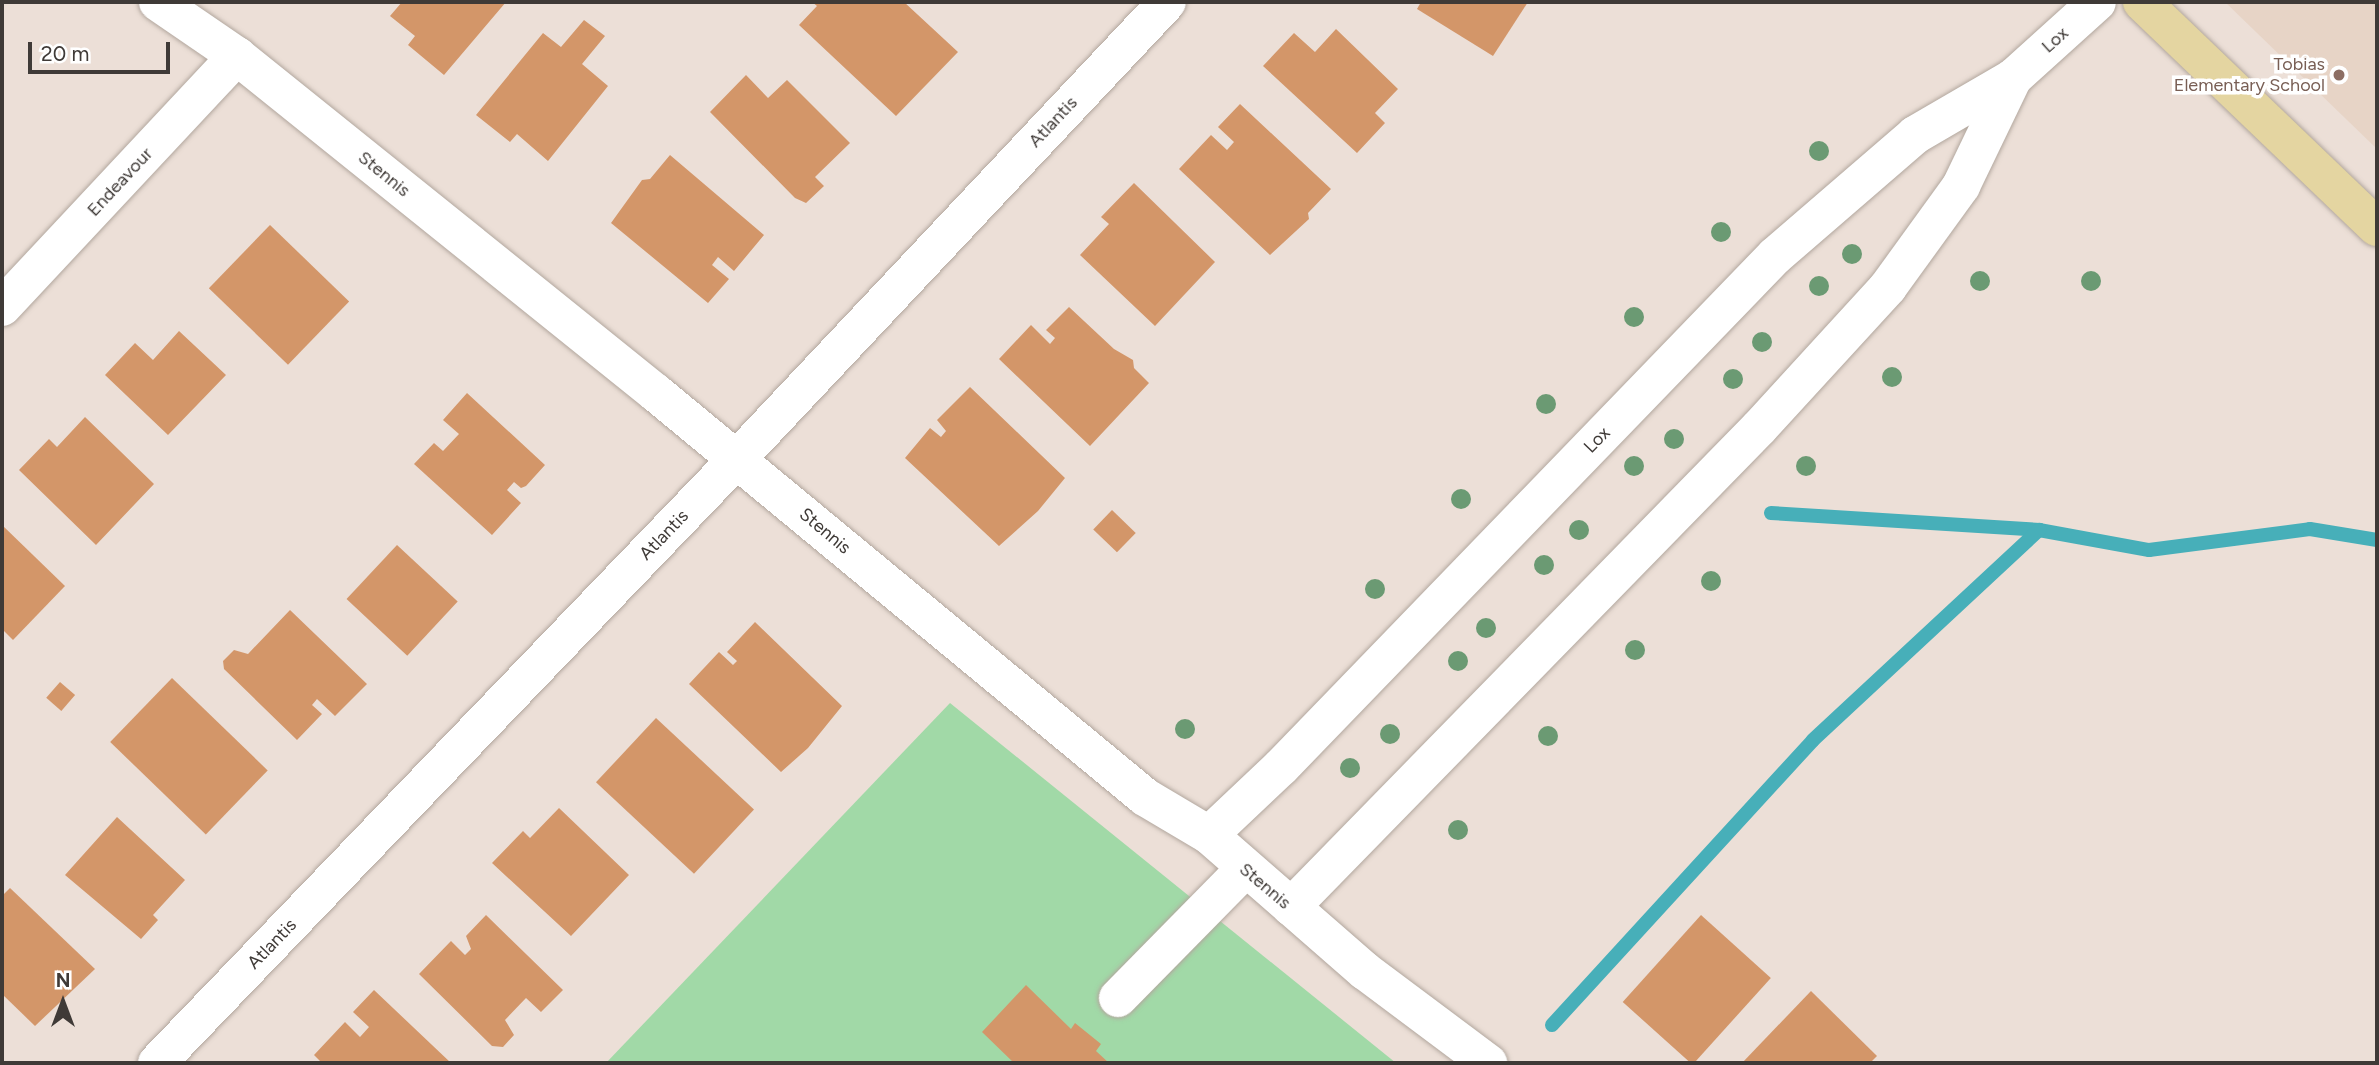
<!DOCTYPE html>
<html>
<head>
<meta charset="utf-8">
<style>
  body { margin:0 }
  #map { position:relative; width:2379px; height:1065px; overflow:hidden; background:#ecdfd7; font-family:Figtree,sans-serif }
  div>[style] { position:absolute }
  .built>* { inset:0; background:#e7d4c6 }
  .green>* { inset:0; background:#a1d9a7 }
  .stream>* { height:14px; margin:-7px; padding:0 7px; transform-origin:7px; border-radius:7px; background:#47afb9 }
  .building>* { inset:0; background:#d39669; transform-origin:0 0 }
  .roads { filter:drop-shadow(0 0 2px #b2a79e) drop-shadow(0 0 2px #b2a79e) }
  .minor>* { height:38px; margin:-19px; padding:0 19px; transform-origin:19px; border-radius:19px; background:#fff }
  .major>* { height:38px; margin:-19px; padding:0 19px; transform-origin:19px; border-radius:19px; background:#e4d5a1 }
  .trees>* { width:20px; height:20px; margin:-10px; border-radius:50%; background:#6b9a73 }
  .dots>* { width:19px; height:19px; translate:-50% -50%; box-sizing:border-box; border:4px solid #fff; border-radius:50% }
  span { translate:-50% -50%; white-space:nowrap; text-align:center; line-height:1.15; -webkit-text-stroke:7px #fff; paint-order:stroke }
  .street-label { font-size:18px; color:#3f3a37 }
  .education-label { font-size:18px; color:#785e54 }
  .right { translate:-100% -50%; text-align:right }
  .frame { position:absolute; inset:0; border:4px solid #3f3a37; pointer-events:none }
  .north { position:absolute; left:28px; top:967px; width:70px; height:70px; -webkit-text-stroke:5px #fff; paint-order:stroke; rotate:0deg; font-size:19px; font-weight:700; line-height:28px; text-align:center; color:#3f3a37 }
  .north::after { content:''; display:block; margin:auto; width:24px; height:32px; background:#3f3a37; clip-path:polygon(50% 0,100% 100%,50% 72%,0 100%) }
  .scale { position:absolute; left:28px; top:42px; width:142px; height:32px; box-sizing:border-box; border:4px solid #3f3a37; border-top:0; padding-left:9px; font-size:21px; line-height:24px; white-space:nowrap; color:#3f3a37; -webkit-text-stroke:5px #fff; paint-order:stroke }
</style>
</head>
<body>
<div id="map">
  <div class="built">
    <i style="clip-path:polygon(2225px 2px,2377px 2px,2377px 149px)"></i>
  </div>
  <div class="green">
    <i style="clip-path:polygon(950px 703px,1396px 1063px,606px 1063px)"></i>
  </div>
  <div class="stream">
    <i style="left:1771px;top:513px;width:269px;rotate:3.6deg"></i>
    <i style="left:2039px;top:530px;width:112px;rotate:10.3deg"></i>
    <i style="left:2149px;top:550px;width:162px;rotate:-7.4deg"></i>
    <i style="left:2310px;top:529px;width:68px;rotate:9.3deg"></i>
    <i style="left:1552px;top:1025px;width:386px;rotate:-47.5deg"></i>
    <i style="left:1813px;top:740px;width:309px;rotate:-42.9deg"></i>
  </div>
  <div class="building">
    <i style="clip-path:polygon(402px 2px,506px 2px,444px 75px,408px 45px,415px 36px,390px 16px)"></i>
    <i style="clip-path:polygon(812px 2px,904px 2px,958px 52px,896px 116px,799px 25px,817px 6px)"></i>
    <i style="clip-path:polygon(1421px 2px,1528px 2px,1493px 56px,1417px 9px)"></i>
    <i style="clip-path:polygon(584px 20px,605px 36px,582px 64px,608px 86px,548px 161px,517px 134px,510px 142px,476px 115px,543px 33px,561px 47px)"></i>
    <i style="clip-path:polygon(1336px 29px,1398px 89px,1375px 113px,1385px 123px,1357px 153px,1263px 66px,1294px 33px,1315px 52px)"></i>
    <i style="clip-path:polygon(746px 75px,768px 98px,787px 80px,850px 143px,815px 177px,824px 186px,806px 203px,795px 198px,710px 112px)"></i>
    <i style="clip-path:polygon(1240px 104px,1331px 189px,1308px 213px,1309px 219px,1270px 255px,1179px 169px,1211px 135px,1227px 150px,1234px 142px,1218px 127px)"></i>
    <i style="clip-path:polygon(670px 155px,764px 235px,734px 271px,718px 257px,712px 265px,729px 279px,708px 303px,611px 223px,642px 180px,650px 179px)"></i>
    <i style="clip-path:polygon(1134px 183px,1215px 262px,1155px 326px,1080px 255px,1109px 224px,1101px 217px)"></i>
    <i style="left:270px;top:225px;width:110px;height:88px;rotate:44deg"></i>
    <i style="clip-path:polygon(1069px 307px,1114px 349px,1133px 360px,1134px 368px,1149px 383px,1090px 446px,999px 359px,1031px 325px,1050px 344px,1055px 338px,1046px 330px)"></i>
    <i style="clip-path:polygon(179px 331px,226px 375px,168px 435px,105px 375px,135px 343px,153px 360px)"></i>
    <i style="clip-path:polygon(970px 387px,1065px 478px,1038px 511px,999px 546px,905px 458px,930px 428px,941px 437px,946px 431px,937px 420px)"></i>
    <i style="clip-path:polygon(467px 393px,545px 465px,526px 486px,521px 488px,514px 482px,507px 490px,521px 503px,492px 535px,414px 464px,434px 443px,443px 451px,459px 434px,443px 420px)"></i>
    <i style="clip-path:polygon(85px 417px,154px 484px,96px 545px,19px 470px,49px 439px,57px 447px)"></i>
    <i style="left:1112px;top:510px;width:33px;height:27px;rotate:44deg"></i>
    <i style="clip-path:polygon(2px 525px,65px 586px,13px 640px,2px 629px)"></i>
    <i style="left:397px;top:545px;width:83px;height:74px;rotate:43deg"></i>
    <i style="clip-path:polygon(290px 610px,367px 684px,335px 716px,317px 699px,312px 705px,322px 714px,297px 740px,224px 669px,223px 661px,234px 650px,248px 654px)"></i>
    <i style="clip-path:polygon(755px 622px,842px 706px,808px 748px,781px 772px,689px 684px,719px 652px,733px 665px,737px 661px,727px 652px)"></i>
    <i style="left:172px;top:678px;width:133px;height:89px;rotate:44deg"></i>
    <i style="left:60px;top:682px;width:20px;height:21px;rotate:41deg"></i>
    <i style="left:656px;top:718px;width:134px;height:88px;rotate:43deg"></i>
    <i style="clip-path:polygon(559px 808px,629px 875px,571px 936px,492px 863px,523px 831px,530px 838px)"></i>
    <i style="clip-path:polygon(117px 817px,185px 880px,153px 915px,158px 920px,141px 939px,65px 875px)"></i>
    <i style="clip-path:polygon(10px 888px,95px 969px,35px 1026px,2px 994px,2px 896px)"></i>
    <i style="clip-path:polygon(486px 915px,563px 990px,541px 1012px,526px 998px,505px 1020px,514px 1035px,503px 1047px,492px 1046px,419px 974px,451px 941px,465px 955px,471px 949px,466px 936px)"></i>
    <i style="left:1701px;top:915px;width:94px;height:117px;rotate:42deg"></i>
    <i style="clip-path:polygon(1026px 985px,1071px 1029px,1075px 1023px,1101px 1044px,1096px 1051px,1109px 1063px,1014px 1063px,982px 1032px)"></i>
    <i style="clip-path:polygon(374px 990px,451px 1063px,322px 1063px,314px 1055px,345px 1022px,360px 1037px,369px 1027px,353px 1012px)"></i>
    <i style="clip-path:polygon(1811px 991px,1877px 1056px,1870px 1063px,1742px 1063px)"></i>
  </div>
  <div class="roads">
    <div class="minor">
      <i style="left:158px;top:2px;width:96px;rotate:34.4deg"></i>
      <i style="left:237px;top:56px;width:538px;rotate:38.81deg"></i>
      <i style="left:656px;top:393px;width:634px;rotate:39.56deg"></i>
      <i style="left:1145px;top:797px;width:74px;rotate:30.7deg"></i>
      <i style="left:1209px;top:835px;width:207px;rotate:41.1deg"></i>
      <i style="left:1365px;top:971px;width:154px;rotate:36.8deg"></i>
      <i style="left:2px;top:307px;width:344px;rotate:-46.9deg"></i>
      <i style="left:1209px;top:835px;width:99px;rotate:-43.4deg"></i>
      <i style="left:1281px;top:767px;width:711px;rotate:-45.97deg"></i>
      <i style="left:1775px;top:256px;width:185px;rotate:-40.8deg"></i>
      <i style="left:1915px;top:135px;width:113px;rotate:-30.2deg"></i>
      <i style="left:2013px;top:78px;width:113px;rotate:-42.1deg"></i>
      <i style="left:1291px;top:907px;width:670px;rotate:-45.67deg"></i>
      <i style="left:1759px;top:428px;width:191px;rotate:-47.5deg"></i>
      <i style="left:1888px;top:287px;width:125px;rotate:-54.1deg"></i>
      <i style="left:1961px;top:186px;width:120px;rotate:-64.3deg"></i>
      <i style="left:1118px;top:998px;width:180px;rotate:-45.5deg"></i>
      <i style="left:157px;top:1063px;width:837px;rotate:-46.16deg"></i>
      <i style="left:737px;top:459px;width:627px;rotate:-46.74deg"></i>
    </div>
    <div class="major">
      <i style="left:2142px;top:2px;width:325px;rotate:43.8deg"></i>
    </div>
  </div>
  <div class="trees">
    <i style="left:1819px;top:151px"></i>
    <i style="left:1721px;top:232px"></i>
    <i style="left:1852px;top:254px"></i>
    <i style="left:1980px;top:281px"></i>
    <i style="left:2091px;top:281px"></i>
    <i style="left:1819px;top:286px"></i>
    <i style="left:1634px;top:317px"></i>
    <i style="left:1762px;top:342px"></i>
    <i style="left:1892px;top:377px"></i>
    <i style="left:1733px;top:379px"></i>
    <i style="left:1546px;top:404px"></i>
    <i style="left:1674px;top:439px"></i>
    <i style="left:1634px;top:466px"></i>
    <i style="left:1806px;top:466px"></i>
    <i style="left:1461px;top:499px"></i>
    <i style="left:1579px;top:530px"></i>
    <i style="left:1544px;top:565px"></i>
    <i style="left:1711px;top:581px"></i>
    <i style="left:1375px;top:589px"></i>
    <i style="left:1486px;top:628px"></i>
    <i style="left:1635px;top:650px"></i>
    <i style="left:1458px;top:661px"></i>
    <i style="left:1185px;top:729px"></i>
    <i style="left:1390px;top:734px"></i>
    <i style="left:1548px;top:736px"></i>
    <i style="left:1350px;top:768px"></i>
    <i style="left:1458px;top:830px"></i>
  </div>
  <div class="dots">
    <i style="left:2339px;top:75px;background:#8d6e63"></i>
  </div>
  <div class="street-label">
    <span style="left:2055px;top:40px;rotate:-42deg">Lox</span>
    <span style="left:1053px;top:122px;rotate:-47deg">Atlantis</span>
    <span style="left:384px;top:174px;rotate:39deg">Stennis</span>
    <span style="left:120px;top:182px;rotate:-47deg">Endeavour</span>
    <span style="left:1597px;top:440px;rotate:-46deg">Lox</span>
    <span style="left:825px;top:531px;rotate:40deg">Stennis</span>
    <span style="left:664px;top:535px;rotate:-46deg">Atlantis</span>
    <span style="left:1265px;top:886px;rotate:40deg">Stennis</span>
    <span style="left:272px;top:944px;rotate:-46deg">Atlantis</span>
  </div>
  <div class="education-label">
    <span class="right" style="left:2325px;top:75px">Tobias<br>Elementary School</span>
  </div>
  <div class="frame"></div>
  <div class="north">N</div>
  <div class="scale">20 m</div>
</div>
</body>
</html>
